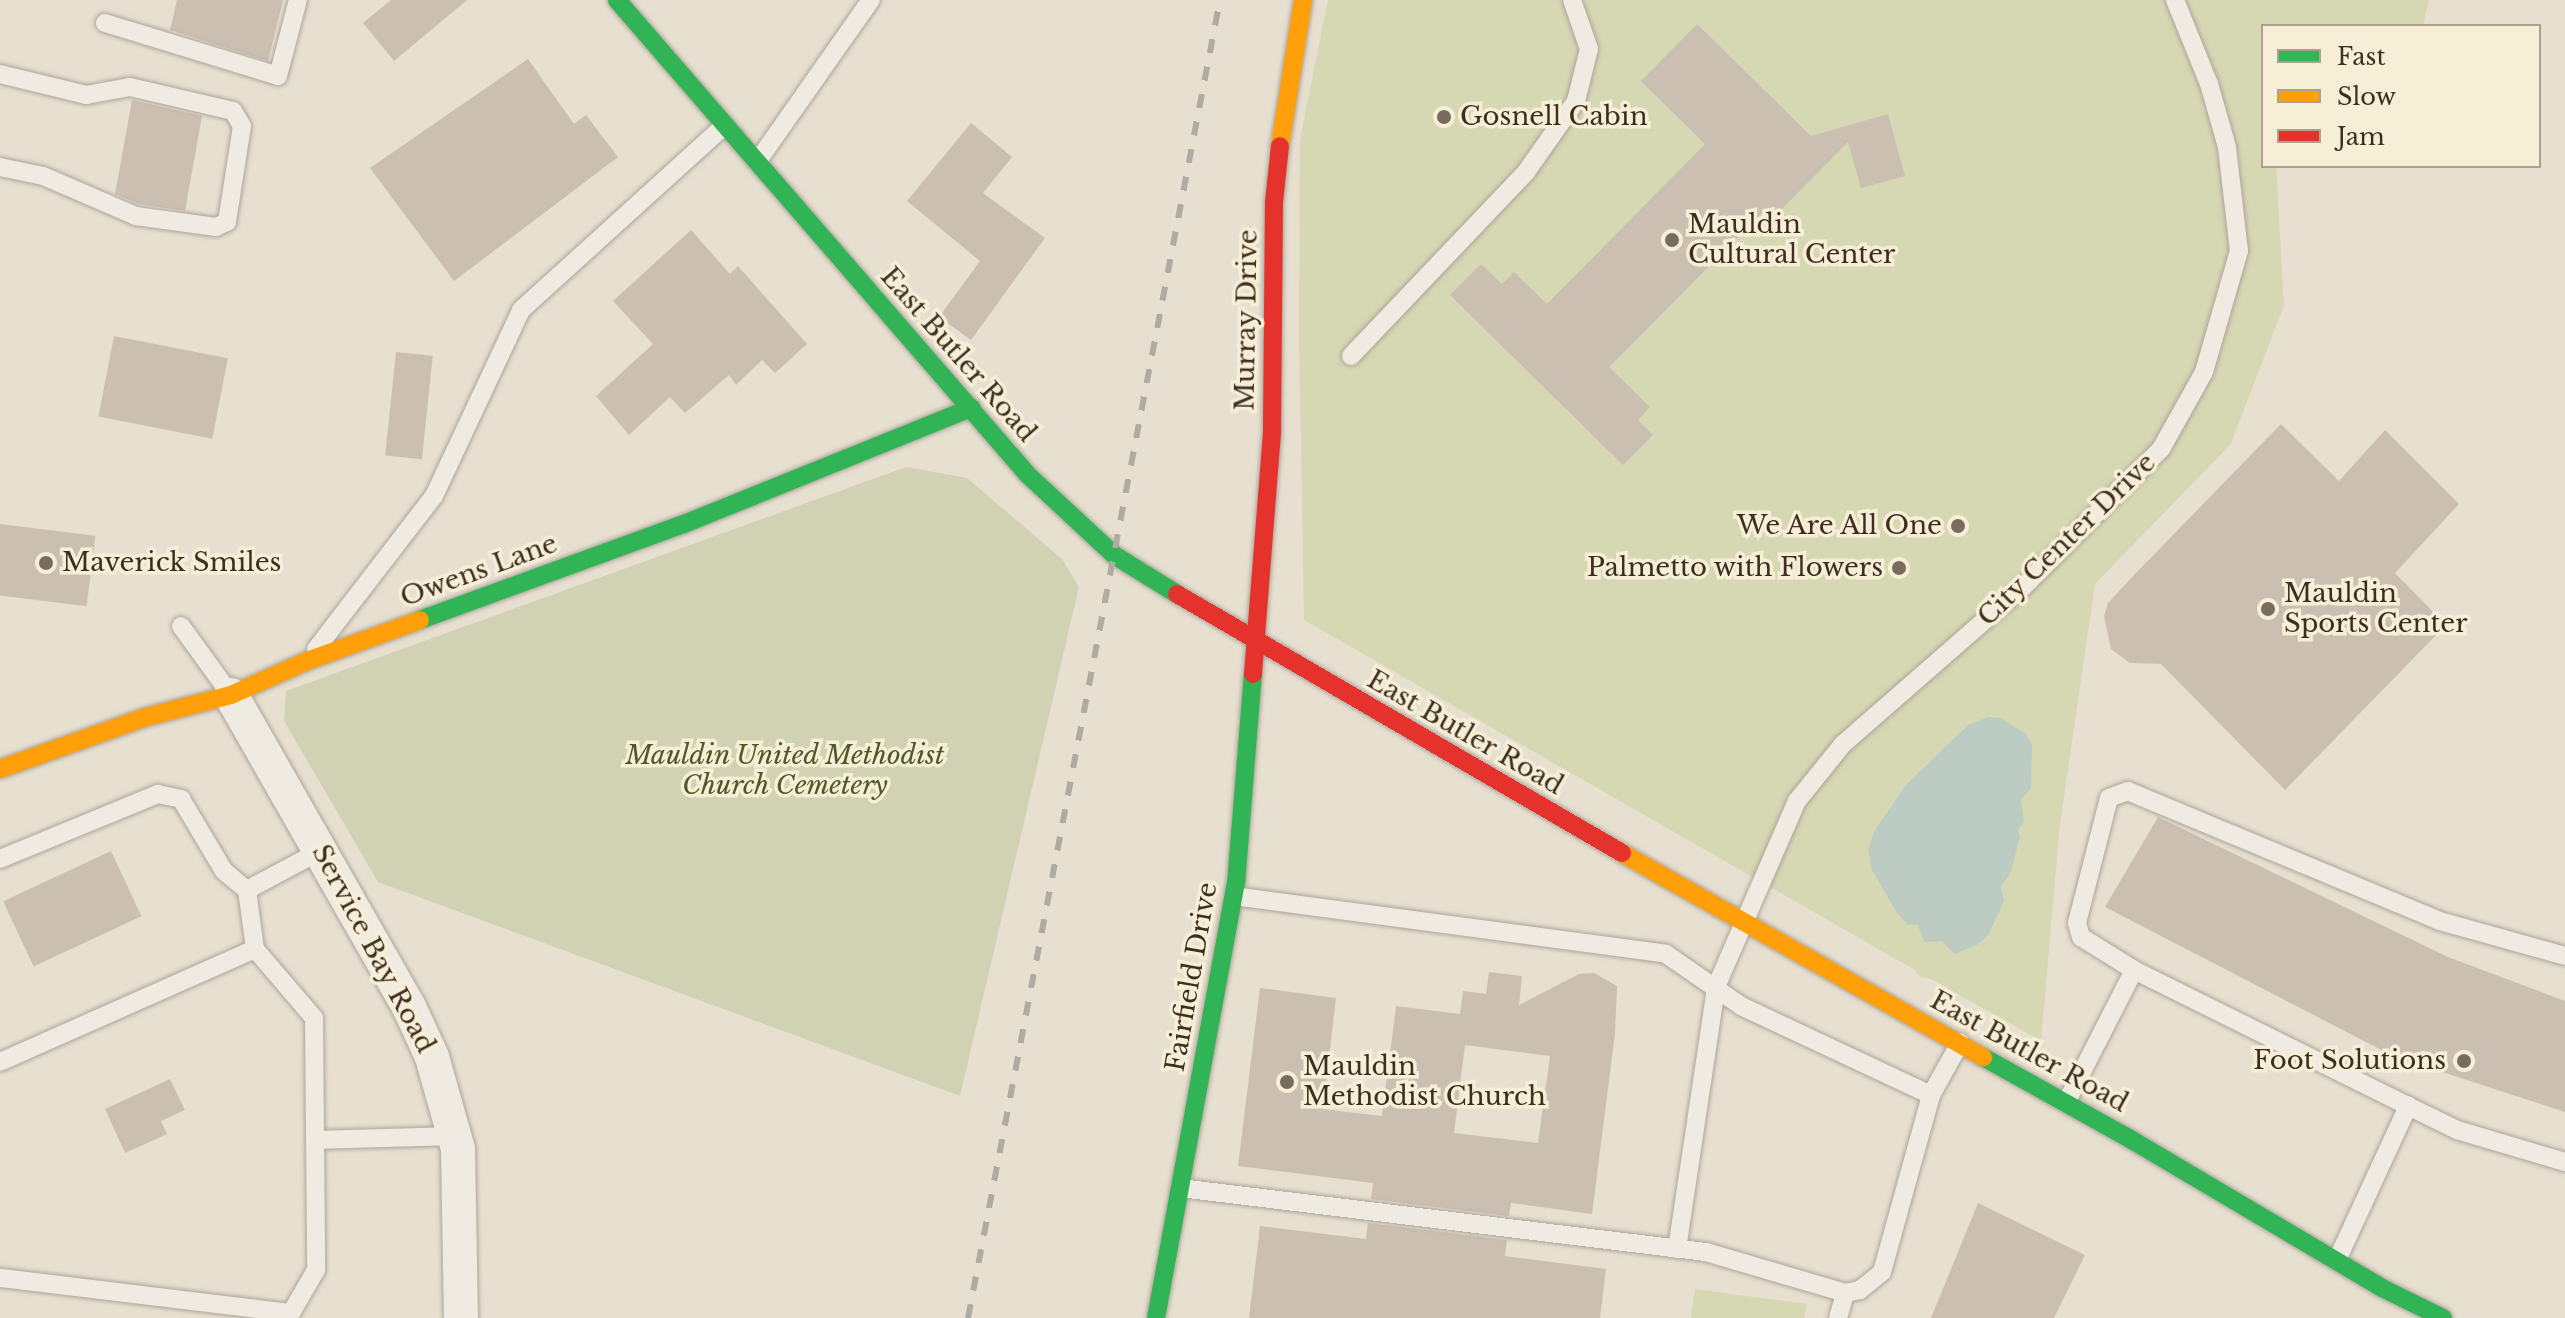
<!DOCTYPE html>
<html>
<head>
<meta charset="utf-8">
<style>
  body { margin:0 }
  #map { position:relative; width:2565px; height:1318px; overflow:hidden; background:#e7e0d1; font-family:"Libre Baskerville",serif }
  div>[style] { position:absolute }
  .green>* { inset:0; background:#d6d7b3 }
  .cemetery>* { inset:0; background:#d1d1b3 }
  .water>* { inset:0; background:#bcccc2 }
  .building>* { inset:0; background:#cbbfb2; transform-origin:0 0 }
  .roads { filter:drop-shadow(0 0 2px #ada599) drop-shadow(0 0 2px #ada599) }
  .lane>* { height:18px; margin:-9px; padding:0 9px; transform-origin:9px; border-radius:9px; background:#efebe3 }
  .street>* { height:34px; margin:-17px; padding:0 17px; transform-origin:17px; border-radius:17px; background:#efebe3 }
  .fast>* { height:18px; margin:-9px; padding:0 9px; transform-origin:9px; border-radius:9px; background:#30b455 }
  .slow>* { height:18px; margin:-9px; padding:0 9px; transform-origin:9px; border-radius:9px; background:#ff9f0a }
  .jam>* { height:18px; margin:-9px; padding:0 9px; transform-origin:9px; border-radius:9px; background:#e5322d }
  .rail>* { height:6px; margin-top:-3px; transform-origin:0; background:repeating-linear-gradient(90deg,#afaaa2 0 14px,transparent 0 28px) }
  .dots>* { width:22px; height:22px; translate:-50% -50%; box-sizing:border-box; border:4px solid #f7eed8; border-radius:50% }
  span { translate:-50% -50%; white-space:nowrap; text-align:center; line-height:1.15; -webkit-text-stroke:7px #f7eed8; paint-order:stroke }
  .poi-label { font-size:26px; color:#3d2e20 }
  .left { translate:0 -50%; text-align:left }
  .right { translate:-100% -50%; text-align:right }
  .street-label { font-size:26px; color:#3d2e20 }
  .park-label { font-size:26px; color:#4d5a26; font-style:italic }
  .legend { position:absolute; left:2261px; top:24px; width:280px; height:144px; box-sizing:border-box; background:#f7eed8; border:2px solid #ada18e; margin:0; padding:10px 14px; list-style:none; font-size:24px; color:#3d2e20 }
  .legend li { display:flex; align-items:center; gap:16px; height:40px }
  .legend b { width:40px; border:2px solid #ada18e }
</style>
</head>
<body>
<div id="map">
  <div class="green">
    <i style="clip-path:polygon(1328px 0,2429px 0,2423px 26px,2263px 26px,2263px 166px,2276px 166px,2284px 305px,2231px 444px,2095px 584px,2060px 824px,2041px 1041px,1931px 979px,1920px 977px,1915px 970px,1304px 620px,1299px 335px,1300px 140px)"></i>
    <i style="clip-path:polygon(1695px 1289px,1807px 1304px,1804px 1318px,1691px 1318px)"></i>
  </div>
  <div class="cemetery">
    <i style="clip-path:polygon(906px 467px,967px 478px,1062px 559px,1079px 587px,960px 1096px,378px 882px,284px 721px,286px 691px)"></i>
  </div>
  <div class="water">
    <i style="clip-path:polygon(1989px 717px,2001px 718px,2026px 734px,2032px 744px,2031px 788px,2021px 800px,2024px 822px,2018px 830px,2020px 837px,2010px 874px,2001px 886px,2004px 901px,1999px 912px,1988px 935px,1977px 945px,1954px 954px,1942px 941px,1924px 942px,1918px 925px,1908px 925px,1897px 913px,1872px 870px,1868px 849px,1875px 830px,1905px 786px,1968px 725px)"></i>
  </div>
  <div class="building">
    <i style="clip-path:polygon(177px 0,283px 0,268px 61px,170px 30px)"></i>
    <i style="clip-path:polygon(391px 0,467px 0,394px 61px,363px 23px)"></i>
    <i style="clip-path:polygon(1697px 24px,1811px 136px,1888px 114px,1905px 176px,1861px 188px,1848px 142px,1774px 217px,1766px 209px,1609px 367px,1650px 407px,1638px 420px,1653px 435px,1623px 465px,1450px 295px,1481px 264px,1502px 284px,1514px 272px,1547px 304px,1705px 144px,1641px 81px)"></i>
    <i style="clip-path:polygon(528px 59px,574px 124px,586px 115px,618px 157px,454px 281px,370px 168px)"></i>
    <i style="clip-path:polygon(132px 100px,202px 116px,185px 211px,139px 204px,115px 194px)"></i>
    <i style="clip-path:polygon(971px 123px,1012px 157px,983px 193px,1045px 238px,971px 340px,939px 317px,980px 261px,907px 201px)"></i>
    <i style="clip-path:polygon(691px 230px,730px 274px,738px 266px,807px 344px,775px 373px,762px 360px,736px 385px,729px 375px,685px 413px,670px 397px,629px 435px,596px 396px,653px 344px,613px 301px)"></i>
    <i style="left:114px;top:336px;width:116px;height:82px;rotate:11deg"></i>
    <i style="left:396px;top:352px;width:37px;height:104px;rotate:6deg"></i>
    <i style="clip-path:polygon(2281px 424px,2339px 481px,2385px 430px,2459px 504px,2395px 573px,2446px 625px,2285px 790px,2161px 664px,2130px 663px,2111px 649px,2104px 616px,2108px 603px,2134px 575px)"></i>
    <i style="left:0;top:524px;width:96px;height:71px;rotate:7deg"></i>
    <i style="clip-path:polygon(2158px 817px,2448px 957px,2565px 1001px,2565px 1112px,2393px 1056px,2105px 907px)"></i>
    <i style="left:111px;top:851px;width:72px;height:119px;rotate:65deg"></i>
    <i style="clip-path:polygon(evenodd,1489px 972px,1522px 976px,1519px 1005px,1579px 974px,1594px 973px,1617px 986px,1615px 1034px,1592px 1214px,1511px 1203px,1509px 1216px,1371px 1199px,1373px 1183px,1238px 1166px,1260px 988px,1336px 998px,1323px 1109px,1382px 1116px,1396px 1006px,1460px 1014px,1463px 991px,1486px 994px,1489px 972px,1465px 1045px,1550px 1056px,1538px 1143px,1454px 1133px,1465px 1045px)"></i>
    <i style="clip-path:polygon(170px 1079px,185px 1110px,161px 1121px,167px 1134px,125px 1153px,105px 1109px)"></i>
    <i style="clip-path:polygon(1978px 1203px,2085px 1255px,2054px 1318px,1931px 1318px)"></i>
    <i style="clip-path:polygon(1368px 1223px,1507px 1240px,1505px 1256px,1606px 1269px,1600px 1318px,1249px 1318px,1260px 1226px,1366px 1239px)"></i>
  </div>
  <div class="roads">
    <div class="lane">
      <i style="left:105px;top:23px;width:181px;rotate:17deg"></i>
      <i style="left:278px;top:76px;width:79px;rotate:-75.3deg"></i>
      <i style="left:0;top:74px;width:89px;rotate:13.7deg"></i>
      <i style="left:86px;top:95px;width:45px;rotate:-10.3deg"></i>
      <i style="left:130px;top:87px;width:106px;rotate:13.1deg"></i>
      <i style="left:233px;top:111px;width:17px;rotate:59deg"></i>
      <i style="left:242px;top:126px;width:97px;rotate:98.9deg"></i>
      <i style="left:227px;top:222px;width:12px;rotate:156deg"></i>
      <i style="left:216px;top:227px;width:81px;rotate:-172.2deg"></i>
      <i style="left:136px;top:216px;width:101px;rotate:-156.7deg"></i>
      <i style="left:43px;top:176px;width:44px;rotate:-168.2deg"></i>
      <i style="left:757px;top:162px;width:198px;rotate:-54.9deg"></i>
      <i style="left:1351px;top:356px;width:254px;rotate:-46.4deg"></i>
      <i style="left:1526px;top:172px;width:87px;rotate:-54.8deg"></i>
      <i style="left:1576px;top:101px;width:54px;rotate:-76deg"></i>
      <i style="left:1589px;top:49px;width:52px;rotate:-109.1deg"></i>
      <i style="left:181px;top:626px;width:85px;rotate:54.1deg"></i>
      <i style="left:316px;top:649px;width:193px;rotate:-52.4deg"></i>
      <i style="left:434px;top:496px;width:205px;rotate:-64.9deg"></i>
      <i style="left:521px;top:310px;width:275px;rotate:-42.2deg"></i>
      <i style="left:0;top:859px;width:171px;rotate:-22.4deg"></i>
      <i style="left:158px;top:794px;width:24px;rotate:12deg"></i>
      <i style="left:181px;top:799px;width:84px;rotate:59.2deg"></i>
      <i style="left:224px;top:871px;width:30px;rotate:40deg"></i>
      <i style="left:247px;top:890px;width:60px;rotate:82.3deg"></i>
      <i style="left:255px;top:949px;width:91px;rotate:49.5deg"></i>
      <i style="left:314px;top:1018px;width:252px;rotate:89.5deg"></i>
      <i style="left:316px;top:1270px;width:50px;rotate:120.2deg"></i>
      <i style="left:291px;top:1313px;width:293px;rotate:-173.1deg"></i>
      <i style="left:247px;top:890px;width:83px;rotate:-28.1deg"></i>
      <i style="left:1234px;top:896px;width:436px;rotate:7.6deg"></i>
      <i style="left:1666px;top:954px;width:91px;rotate:34.7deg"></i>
      <i style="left:1741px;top:1006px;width:210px;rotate:25.1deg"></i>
      <i style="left:1931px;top:1095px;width:60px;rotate:-60.9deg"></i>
      <i style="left:2565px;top:956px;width:130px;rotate:-164.4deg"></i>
      <i style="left:2440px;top:921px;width:338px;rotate:-157.4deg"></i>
      <i style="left:2128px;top:791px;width:20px;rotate:160deg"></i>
      <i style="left:2109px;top:798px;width:129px;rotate:104.4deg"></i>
      <i style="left:2077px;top:923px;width:15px;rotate:74deg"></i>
      <i style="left:2081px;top:937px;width:62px;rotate:31.9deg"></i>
      <i style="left:2134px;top:970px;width:306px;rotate:26.4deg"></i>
      <i style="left:2408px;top:1106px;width:55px;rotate:26.1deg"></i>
      <i style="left:2457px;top:1130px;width:113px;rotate:16.5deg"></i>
      <i style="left:0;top:1062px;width:279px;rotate:-23.9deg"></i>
      <i style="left:2066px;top:1103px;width:149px;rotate:-62.9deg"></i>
      <i style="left:315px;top:1140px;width:140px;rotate:-1.6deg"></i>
      <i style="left:1180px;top:1188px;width:530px;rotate:6.94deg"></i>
      <i style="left:1706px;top:1252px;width:145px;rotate:16.4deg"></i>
      <i style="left:1845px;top:1293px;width:15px;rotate:-11deg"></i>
      <i style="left:1860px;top:1290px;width:28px;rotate:-39deg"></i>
      <i style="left:1882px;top:1272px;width:184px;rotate:-74.5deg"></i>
      <i style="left:1677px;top:1249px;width:265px;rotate:-81.5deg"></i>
      <i style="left:1716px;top:987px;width:203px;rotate:-66.5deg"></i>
      <i style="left:1797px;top:801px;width:73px;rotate:-51.1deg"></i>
      <i style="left:1843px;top:744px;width:240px;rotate:-41.1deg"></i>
      <i style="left:2024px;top:586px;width:194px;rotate:-45deg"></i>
      <i style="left:2161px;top:449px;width:88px;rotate:-60.8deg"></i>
      <i style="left:2204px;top:372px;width:126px;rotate:-73.9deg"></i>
      <i style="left:2239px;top:251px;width:105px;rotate:-96.6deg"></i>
      <i style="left:2227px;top:147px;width:66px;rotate:-105.9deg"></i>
      <i style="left:2209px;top:84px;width:91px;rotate:-112deg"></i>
      <i style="left:2337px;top:1260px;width:170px;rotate:-65.2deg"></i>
      <i style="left:1838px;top:1318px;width:26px;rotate:-74deg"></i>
    </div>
    <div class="street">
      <i style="left:231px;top:695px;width:359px;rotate:60.3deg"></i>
      <i style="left:409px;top:1007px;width:55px;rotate:65.3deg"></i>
      <i style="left:432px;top:1057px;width:96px;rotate:74.2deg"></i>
      <i style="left:458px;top:1149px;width:169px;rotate:89deg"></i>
    </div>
    <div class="fast">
      <i style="left:617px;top:0;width:628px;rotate:49.13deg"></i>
      <i style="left:1028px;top:475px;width:117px;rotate:42.9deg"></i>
      <i style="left:1114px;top:555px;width:74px;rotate:31.8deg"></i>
      <i style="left:420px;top:620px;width:281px;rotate:-20deg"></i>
      <i style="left:684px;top:524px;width:310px;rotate:-22deg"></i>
      <i style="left:1983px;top:1057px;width:171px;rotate:29.1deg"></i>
      <i style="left:2132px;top:1140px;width:291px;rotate:30.6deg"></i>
      <i style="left:2382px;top:1288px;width:68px;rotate:26.2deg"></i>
      <i style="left:1156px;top:1318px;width:441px;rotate:-79.6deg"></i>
      <i style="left:1236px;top:884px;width:211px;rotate:-85.4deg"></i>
    </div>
    <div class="slow">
      <i style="left:1280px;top:146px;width:148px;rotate:-81deg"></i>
      <i style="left:0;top:769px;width:155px;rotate:-19.6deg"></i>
      <i style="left:146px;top:717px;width:88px;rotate:-14.5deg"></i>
      <i style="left:231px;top:695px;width:83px;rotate:-24.1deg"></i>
      <i style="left:307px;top:661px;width:120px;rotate:-19.9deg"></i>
      <i style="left:1622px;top:853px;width:415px;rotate:29.5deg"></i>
    </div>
    <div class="jam">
      <i style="left:1177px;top:594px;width:515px;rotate:30.2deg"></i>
      <i style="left:1253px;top:674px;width:245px;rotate:-85.5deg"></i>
      <i style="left:1272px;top:430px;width:228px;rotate:-89.5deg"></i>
      <i style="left:1274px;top:202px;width:56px;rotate:-83.9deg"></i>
    </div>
  </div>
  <div class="rail">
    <i style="left:968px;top:1318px;width:1342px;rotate:-79.18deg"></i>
  </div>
  <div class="dots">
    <i style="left:1444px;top:117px;background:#786c5e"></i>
    <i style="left:1672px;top:240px;background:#786c5e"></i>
    <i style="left:1958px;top:526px;background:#786c5e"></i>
    <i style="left:46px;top:563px;background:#786c5e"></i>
    <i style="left:1899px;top:568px;background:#786c5e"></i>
    <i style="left:2268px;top:609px;background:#786c5e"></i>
    <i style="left:2464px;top:1061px;background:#786c5e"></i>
    <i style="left:1287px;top:1082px;background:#786c5e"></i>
  </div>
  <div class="poi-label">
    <span class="left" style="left:1460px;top:117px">Gosnell Cabin</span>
    <span class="left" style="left:1688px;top:240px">Mauldin<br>Cultural Center</span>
    <span class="right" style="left:1942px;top:526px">We Are All One</span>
    <span class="left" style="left:62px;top:563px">Maverick Smiles</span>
    <span class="right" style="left:1883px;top:568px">Palmetto with Flowers</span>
    <span class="left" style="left:2284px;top:609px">Mauldin<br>Sports Center</span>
    <span class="right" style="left:2446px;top:1061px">Foot Solutions</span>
    <span class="left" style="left:1303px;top:1082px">Mauldin<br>Methodist Church</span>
  </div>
  <div class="street-label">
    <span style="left:1247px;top:320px;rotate:-89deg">Murray Drive</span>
    <span style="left:958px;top:355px;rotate:49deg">East Butler Road</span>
    <span style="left:2067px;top:540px;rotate:-44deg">City Center Drive</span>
    <span style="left:479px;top:571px;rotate:-20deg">Owens Lane</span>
    <span style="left:1465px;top:733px;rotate:30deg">East Butler Road</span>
    <span style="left:373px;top:949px;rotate:62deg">Service Bay Road</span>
    <span style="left:1192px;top:977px;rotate:-80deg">Fairfield Drive</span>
    <span style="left:2029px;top:1052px;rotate:29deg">East Butler Road</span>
  </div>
  <div class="park-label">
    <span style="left:785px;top:771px">Mauldin United Methodist<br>Church Cemetery</span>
  </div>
  <ul class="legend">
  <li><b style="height:10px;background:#30b455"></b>Fast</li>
  <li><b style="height:10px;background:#ff9f0a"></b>Slow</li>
  <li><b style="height:10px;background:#e5322d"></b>Jam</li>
  </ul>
</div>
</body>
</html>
